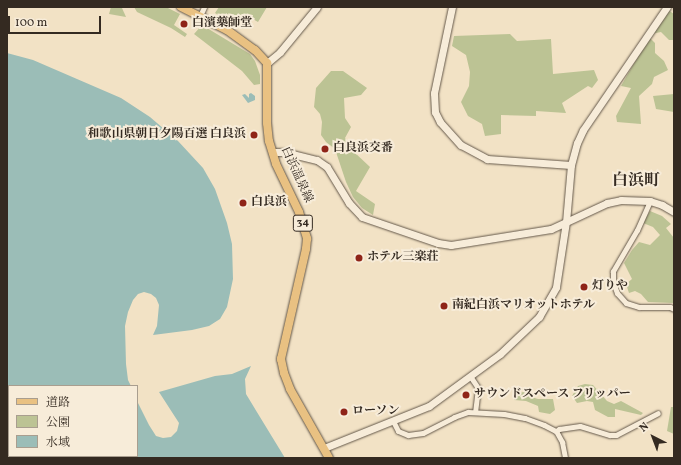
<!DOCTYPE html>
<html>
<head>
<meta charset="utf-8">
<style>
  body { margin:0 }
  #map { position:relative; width:681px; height:465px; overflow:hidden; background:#f2e2c5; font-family:Vollkorn,"Noto Serif JP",serif }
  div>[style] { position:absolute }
  .green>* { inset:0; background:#bcc394 }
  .water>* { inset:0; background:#9bbdb7 }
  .roads { filter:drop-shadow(0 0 1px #64584a) drop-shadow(0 0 1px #64584a) }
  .street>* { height:5px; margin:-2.5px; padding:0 2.5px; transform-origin:2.5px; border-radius:2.5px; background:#f7ecd9 }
  .secondary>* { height:7px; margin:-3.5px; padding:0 3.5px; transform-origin:3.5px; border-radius:3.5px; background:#f7ecd9 }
  .primary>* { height:8px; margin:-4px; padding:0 4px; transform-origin:4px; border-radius:4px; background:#e9c182 }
  .dots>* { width:11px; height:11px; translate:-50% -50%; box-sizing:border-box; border:2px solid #f7ecd9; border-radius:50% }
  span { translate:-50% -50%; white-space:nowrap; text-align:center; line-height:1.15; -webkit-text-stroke:4px #f7ecd9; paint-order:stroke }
  .shield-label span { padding:1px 3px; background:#f7ecd9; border:1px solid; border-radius:3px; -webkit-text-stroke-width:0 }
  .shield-label { font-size:11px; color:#342a21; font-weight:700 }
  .poi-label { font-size:12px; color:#342a21; font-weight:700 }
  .left { translate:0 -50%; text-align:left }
  .right { translate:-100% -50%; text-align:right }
  .street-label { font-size:12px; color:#342a21 }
  .district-label { font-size:16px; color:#342a21; font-weight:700 }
  .frame { position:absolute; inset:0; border:8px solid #342a21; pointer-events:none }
  .legend { position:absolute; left:8px; top:385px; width:130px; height:72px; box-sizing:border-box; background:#f7ecd9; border:1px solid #a99e8f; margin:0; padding:5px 7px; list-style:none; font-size:12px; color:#342a21 }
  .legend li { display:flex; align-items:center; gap:8px; height:20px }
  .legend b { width:20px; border:1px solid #a99e8f }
  .north { position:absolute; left:633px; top:417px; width:40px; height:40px; -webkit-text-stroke:3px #f7ecd9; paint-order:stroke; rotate:318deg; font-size:11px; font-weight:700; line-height:16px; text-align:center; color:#342a21 }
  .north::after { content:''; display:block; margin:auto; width:14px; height:18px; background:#342a21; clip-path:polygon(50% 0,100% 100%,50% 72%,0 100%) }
  .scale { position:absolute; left:8px; top:16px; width:93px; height:18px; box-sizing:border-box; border:2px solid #342a21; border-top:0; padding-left:5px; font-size:12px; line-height:14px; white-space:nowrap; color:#342a21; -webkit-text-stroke:3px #f7ecd9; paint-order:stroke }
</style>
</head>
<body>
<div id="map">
  <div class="green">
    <i style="clip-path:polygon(111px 7px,122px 8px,126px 17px,109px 14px)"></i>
    <i style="clip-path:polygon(134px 7px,166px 7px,180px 14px,174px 25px,187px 34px,185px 37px,171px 28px,137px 12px)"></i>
    <i style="clip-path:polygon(219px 7px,267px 7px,258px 22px,251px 18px,243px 29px,215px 13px)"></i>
    <i style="clip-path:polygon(668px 10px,674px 14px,674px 40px,669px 40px,661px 32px,651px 34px)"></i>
    <i style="clip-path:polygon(202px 25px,250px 54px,255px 61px,260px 75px,260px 84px,254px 85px,242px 71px,194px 34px)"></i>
    <i style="clip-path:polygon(510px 34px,517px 41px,551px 39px,553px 74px,594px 70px,598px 80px,592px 88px,588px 86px,562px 103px,566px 113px,536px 111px,536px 116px,501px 115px,501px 134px,485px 136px,482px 124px,468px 116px,461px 102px,469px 86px,470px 72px,466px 55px,452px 46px,454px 36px)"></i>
    <i style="clip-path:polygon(649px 37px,655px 43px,655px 53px,664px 61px,668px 70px,654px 77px,652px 84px,639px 96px,641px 124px,617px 122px,616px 116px,631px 88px,621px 86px)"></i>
    <i style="clip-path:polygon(331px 71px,343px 71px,367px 88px,361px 95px,344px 98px,345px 118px,351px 127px,345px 138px,353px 151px,370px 167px,356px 191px,375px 204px,373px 215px,362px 208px,353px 197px,346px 182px,335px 149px,326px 142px,321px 135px,322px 122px,320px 114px,314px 107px,316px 88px)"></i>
    <i style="clip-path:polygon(674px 94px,674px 112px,656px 109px,653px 96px)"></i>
    <i style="clip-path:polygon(650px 211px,662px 216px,671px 224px,666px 228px,674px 238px,674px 303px,648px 302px,641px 294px,635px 291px,629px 293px,626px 284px,632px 279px,624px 263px,632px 250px,639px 242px,650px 245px,660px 235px,653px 227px,643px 223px)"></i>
    <i style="clip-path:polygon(585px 384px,593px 385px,607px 401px,614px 404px,621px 401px,643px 413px,641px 415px,615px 409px,615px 417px,608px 417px,595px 410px,593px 402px,587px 401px,577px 403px,572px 396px,578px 386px)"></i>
    <i style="clip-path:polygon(525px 392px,528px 396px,538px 399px,553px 399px,555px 410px,550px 414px,539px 412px,538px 406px,526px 401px,514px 400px,515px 393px)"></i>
    <i style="clip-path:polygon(671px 407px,674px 407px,674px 434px,667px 431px)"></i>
  </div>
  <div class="water">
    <i style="clip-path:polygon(7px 53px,33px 60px,121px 98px,150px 117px,178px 141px,203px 168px,215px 189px,227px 223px,232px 244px,233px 279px,227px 307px,220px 319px,209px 326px,192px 330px,153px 335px,157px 326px,159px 305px,156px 298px,151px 294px,144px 292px,138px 294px,133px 300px,128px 312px,125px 326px,126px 364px,128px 380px,131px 386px,9px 386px,9px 456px,137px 456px,137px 401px,149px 425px,156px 436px,163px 438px,171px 437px,177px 431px,179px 423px,159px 392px,215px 376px,232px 374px,251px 366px,245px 379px,246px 394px,285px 458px,7px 458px)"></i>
    <i style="clip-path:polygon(251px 93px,255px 96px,255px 100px,248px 103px,242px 95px,245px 94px,249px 98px,249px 94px)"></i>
  </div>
  <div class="roads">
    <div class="street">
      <i style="left:200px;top:16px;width:10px;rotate:-66deg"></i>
      <i style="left:650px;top:201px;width:32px;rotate:114deg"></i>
      <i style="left:637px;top:230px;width:48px;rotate:120.3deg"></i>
      <i style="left:613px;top:271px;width:11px;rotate:90deg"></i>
      <i style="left:613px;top:282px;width:12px;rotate:70deg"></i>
      <i style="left:617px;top:293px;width:13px;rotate:48deg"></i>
      <i style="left:626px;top:303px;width:14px;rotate:17deg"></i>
      <i style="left:639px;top:307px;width:31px"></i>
      <i style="left:670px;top:307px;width:4px;rotate:27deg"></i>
      <i style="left:470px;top:376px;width:14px;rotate:56deg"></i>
      <i style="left:478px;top:388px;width:24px;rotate:97deg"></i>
      <i style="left:393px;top:421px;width:11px;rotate:63deg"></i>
      <i style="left:398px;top:431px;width:11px;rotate:22deg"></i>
      <i style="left:408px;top:435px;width:15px;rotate:-8deg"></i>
      <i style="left:423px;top:433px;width:35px;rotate:-27deg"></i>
      <i style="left:454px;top:417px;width:15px;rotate:-20deg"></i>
      <i style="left:468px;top:412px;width:36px;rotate:3deg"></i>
      <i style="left:504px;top:414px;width:21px;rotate:11deg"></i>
      <i style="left:525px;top:418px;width:20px;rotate:20deg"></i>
      <i style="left:544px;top:425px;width:13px;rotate:27deg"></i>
      <i style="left:556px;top:431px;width:13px;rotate:61deg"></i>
      <i style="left:562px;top:442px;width:16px;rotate:79deg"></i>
      <i style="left:556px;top:431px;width:4px;rotate:-34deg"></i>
      <i style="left:559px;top:429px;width:21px;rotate:-8deg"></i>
      <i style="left:580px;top:426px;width:31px;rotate:17deg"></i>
      <i style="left:610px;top:435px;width:6px"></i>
      <i style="left:616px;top:435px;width:47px;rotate:-27.6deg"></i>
    </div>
    <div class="secondary">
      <i style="left:452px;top:7px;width:88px;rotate:101.8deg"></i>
      <i style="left:434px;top:93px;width:19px;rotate:87deg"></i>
      <i style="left:435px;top:112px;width:11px;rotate:63deg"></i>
      <i style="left:440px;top:122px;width:31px;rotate:48deg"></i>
      <i style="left:461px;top:145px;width:30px;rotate:28deg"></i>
      <i style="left:487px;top:159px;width:84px;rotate:4.1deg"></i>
      <i style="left:267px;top:63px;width:17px;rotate:-40deg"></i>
      <i style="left:280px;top:52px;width:58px;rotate:-50.6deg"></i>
      <i style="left:272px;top:152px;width:12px"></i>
      <i style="left:284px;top:152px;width:34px;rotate:14deg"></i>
      <i style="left:317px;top:160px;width:12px;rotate:35deg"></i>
      <i style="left:327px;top:167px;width:42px;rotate:58.6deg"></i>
      <i style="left:349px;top:203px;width:19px;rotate:47deg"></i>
      <i style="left:362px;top:217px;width:80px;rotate:18.9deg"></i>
      <i style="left:438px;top:243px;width:13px;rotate:9deg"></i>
      <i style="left:451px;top:245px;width:101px;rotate:-9.1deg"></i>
      <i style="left:551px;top:229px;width:62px;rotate:-24.9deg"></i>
      <i style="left:607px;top:203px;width:14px;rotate:-12deg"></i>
      <i style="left:621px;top:200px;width:29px;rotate:2deg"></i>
      <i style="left:650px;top:201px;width:13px;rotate:18deg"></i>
      <i style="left:662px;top:205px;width:14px;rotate:30deg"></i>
      <i style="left:324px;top:448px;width:113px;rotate:-21.8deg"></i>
      <i style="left:429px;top:406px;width:88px;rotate:-36.2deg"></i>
      <i style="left:500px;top:354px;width:54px;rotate:-43.5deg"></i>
      <i style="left:539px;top:317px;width:34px;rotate:-60deg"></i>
      <i style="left:556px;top:287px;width:66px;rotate:-81.3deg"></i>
      <i style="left:566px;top:222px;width:57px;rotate:-85deg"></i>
      <i style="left:571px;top:165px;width:23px;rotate:-75deg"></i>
      <i style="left:577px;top:143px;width:14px;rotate:-65deg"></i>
      <i style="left:583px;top:130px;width:149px;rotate:-55.7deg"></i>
    </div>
    <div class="primary">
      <i style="left:181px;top:7px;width:51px;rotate:26.6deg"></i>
      <i style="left:227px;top:30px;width:34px;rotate:36deg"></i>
      <i style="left:255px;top:50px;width:18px;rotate:47deg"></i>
      <i style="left:267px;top:63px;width:60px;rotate:90deg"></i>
      <i style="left:267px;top:123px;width:18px;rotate:84deg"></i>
      <i style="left:269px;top:141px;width:24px;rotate:73deg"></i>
      <i style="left:276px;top:164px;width:53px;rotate:64.4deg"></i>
      <i style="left:299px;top:212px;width:28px;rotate:73deg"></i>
      <i style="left:307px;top:239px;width:10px;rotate:96deg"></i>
      <i style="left:306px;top:249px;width:113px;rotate:102.8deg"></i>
      <i style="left:281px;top:359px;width:14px;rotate:78deg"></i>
      <i style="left:284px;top:373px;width:17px;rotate:69deg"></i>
      <i style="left:290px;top:389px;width:79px;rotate:60.5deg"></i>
    </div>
  </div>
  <div class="dots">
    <i style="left:184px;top:24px;background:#8f2418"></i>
    <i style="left:254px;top:135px;background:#8f2418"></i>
    <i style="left:325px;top:149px;background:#8f2418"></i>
    <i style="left:243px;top:203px;background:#8f2418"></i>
    <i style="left:359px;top:258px;background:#8f2418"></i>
    <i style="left:584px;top:287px;background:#8f2418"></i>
    <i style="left:444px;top:306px;background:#8f2418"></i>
    <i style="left:466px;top:395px;background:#8f2418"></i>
    <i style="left:344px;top:412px;background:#8f2418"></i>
  </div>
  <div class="shield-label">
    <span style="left:303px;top:223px">34</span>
  </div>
  <div class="poi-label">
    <span class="left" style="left:192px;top:24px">白濱藥師堂</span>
    <span class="right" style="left:246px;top:135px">和歌山県朝日夕陽百選 白良浜</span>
    <span class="left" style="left:333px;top:149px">白良浜交番</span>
    <span class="left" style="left:251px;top:203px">白良浜</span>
    <span class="left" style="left:367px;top:258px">ホテル三楽荘</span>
    <span class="left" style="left:592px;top:287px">灯りや</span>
    <span class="left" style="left:452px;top:306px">南紀白浜マリオットホテル</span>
    <span class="left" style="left:474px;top:395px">サウンドスペース フリッパー</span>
    <span class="left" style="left:352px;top:412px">ローソン</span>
  </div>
  <div class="street-label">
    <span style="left:296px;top:175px;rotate:66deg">白浜温泉線</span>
  </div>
  <div class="district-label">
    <span style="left:636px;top:181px">白浜町</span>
  </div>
  <div class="frame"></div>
  <ul class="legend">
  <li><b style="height:5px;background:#e9c182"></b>道路</li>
  <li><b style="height:11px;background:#bcc394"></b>公園</li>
  <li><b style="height:11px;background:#9bbdb7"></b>水域</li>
  </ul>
  <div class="north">N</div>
  <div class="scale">100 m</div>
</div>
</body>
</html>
